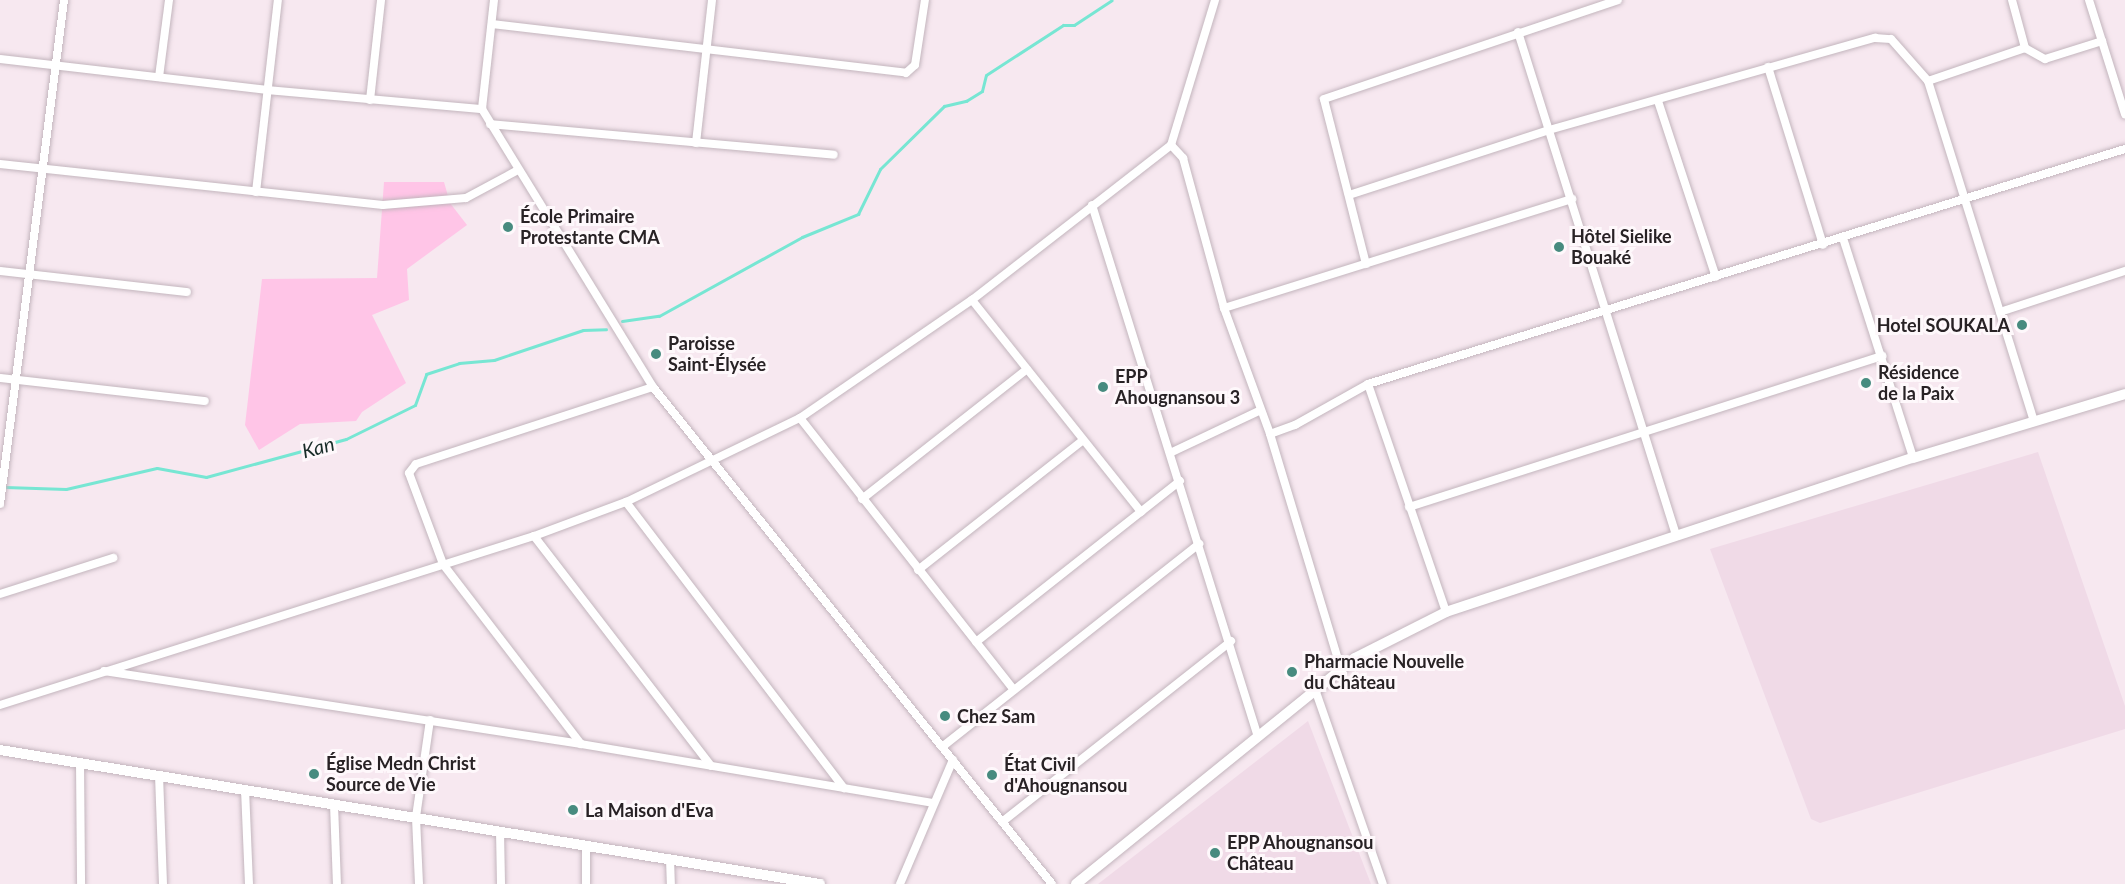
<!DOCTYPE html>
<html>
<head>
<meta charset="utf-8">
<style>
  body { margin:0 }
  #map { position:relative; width:2125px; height:884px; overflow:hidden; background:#f7e8f0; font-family:Lato,sans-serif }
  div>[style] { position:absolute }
  .built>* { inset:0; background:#f0dae7 }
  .green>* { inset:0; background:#ffc5e7 }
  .stream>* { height:3px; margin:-1.5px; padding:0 1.5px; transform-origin:1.5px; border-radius:1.5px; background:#77e6d3 }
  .roads { filter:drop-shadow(0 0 2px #c3b5bd) drop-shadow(0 0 2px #c3b5bd) }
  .minor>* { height:8px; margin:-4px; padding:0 4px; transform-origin:4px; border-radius:4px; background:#fff }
  .tertiary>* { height:10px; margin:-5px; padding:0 5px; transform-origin:5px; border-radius:5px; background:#fff }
  .dots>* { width:16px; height:16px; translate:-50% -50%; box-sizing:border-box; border:3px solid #fef8fb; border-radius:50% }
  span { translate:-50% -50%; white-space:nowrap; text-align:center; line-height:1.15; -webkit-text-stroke:6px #fef8fb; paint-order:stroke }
  .poi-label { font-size:18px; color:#282225; font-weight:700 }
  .left { translate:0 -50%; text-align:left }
  .right { translate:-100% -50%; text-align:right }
  .water-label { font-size:20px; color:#1a2e2a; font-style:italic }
</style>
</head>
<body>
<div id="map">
  <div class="built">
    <i style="clip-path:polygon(2038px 452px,2125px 706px,2125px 729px,1820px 823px,1811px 819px,1710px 549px)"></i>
    <i style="clip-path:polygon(1308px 721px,1371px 884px,1098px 884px)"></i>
  </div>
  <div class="green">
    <i style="clip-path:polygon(384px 182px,444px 182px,450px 203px,467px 225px,407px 269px,409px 300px,372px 315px,406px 383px,362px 412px,356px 421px,300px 424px,259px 450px,245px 425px,262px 279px,377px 278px)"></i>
  </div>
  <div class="stream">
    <i style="left:622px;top:321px;width:37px;rotate:-8deg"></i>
    <i style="left:659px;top:316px;width:163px;rotate:-28.9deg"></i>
    <i style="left:802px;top:237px;width:61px;rotate:-22.3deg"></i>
    <i style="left:858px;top:214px;width:50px;rotate:-63.9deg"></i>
    <i style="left:880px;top:169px;width:90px;rotate:-44.5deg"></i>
    <i style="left:944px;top:106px;width:23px;rotate:-13deg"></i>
    <i style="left:966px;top:101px;width:19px;rotate:-32deg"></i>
    <i style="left:982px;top:91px;width:16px;rotate:-76deg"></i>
    <i style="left:986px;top:75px;width:92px;rotate:-33deg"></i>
    <i style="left:1063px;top:25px;width:11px"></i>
    <i style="left:1074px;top:25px;width:45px;rotate:-33.3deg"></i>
    <i style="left:5px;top:487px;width:61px;rotate:1.9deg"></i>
    <i style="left:66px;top:489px;width:93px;rotate:-13deg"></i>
    <i style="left:157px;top:468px;width:50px;rotate:10.4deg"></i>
    <i style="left:206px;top:477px;width:145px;rotate:-15.2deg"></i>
    <i style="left:346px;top:439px;width:77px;rotate:-26.2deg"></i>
    <i style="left:415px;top:405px;width:33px;rotate:-70deg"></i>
    <i style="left:426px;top:374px;width:35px;rotate:-18deg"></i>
    <i style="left:459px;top:363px;width:35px;rotate:-5deg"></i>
    <i style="left:494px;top:360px;width:94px;rotate:-18.6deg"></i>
    <i style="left:583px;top:330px;width:23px;rotate:-2deg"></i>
  </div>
  <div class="roads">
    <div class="minor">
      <i style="left:494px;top:0;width:110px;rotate:96.3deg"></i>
      <i style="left:482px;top:109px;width:326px;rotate:58.4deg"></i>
      <i style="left:653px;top:387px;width:637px;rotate:51.24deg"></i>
      <i style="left:2012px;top:0;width:50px;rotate:74.8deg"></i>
      <i style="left:2089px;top:0;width:120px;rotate:72.5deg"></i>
      <i style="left:492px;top:24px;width:417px;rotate:6.7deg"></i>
      <i style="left:906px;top:73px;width:12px;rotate:-42deg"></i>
      <i style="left:915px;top:65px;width:66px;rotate:-81.3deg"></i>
      <i style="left:1518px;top:32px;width:527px;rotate:72.56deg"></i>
      <i style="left:0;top:59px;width:270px;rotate:6.6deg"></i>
      <i style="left:268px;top:90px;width:215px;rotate:5.1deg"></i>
      <i style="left:1768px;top:67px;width:186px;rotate:72.8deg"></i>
      <i style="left:159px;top:77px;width:78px;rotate:-82.6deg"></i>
      <i style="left:1928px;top:81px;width:102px;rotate:-18.8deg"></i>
      <i style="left:2025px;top:48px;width:23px;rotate:29deg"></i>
      <i style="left:2045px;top:59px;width:60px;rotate:-17.5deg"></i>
      <i style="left:370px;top:100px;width:101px;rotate:-83.7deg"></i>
      <i style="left:1658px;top:101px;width:185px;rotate:71.8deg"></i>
      <i style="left:490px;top:124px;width:345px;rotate:5.1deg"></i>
      <i style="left:696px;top:143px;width:144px;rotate:-83.6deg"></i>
      <i style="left:1171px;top:145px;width:18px;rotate:47deg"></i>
      <i style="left:1183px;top:158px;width:156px;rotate:74.7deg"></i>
      <i style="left:1224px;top:308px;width:134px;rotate:69.9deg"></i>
      <i style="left:1270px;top:434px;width:245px;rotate:73.2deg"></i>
      <i style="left:0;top:164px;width:385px;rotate:6.1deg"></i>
      <i style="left:383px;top:205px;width:83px;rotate:-4.8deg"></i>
      <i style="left:466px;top:198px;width:59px;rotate:-28.3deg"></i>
      <i style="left:256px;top:192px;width:193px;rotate:-83.5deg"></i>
      <i style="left:1349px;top:195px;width:210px;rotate:-18deg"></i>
      <i style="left:1549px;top:130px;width:339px;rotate:-15.8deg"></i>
      <i style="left:1875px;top:38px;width:16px;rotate:4deg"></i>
      <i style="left:1891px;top:39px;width:56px;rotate:48.6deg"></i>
      <i style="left:1928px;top:81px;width:356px;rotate:72.7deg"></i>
      <i style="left:1092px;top:205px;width:557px;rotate:72.67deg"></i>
      <i style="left:1843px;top:238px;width:231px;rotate:72.3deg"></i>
      <i style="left:1366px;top:264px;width:170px;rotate:-104.3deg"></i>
      <i style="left:1324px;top:99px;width:310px;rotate:-18.6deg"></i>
      <i style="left:0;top:271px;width:188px;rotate:6.4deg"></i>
      <i style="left:972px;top:300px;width:271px;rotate:51.4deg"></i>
      <i style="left:1224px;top:308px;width:365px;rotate:-17.4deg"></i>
      <i style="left:2000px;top:312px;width:132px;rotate:-18.2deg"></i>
      <i style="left:0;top:378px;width:206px;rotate:6.4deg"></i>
      <i style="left:1368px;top:384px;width:241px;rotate:71.1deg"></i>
      <i style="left:800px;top:418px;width:346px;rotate:51.8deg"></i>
      <i style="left:1270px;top:434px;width:27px;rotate:-20deg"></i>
      <i style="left:1295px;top:425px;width:84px;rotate:-29.3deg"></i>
      <i style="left:1368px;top:384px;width:793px;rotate:-17.25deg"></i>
      <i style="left:1170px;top:453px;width:98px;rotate:-25.3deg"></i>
      <i style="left:862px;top:499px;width:210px;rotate:-38.2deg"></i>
      <i style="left:626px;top:502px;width:360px;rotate:52.7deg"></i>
      <i style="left:0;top:504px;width:508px;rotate:-82.76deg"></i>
      <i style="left:1409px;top:507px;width:497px;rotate:-17.7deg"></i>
      <i style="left:534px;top:536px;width:290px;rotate:52.4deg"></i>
      <i style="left:918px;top:570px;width:210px;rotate:-38.2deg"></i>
      <i style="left:0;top:594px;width:119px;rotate:-17.7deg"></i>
      <i style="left:976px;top:642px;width:260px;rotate:-38.3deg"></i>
      <i style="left:104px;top:671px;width:483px;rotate:8.7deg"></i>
      <i style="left:581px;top:744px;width:357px;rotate:9.5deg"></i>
      <i style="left:1316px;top:692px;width:203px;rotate:70.8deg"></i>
      <i style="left:0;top:705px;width:560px;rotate:-17.56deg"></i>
      <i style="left:534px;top:536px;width:98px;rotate:-20.3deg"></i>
      <i style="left:626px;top:502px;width:193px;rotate:-25.8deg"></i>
      <i style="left:800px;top:418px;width:209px;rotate:-34.5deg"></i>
      <i style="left:972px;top:300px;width:252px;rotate:-37.9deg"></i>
      <i style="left:1171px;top:145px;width:152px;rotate:-73.1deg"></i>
      <i style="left:581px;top:744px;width:227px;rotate:-127.5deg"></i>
      <i style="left:443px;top:564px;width:97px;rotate:-110.5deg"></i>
      <i style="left:409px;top:473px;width:11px;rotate:-52deg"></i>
      <i style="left:416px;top:464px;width:249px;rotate:-18deg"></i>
      <i style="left:942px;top:747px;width:328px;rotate:-38.3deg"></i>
      <i style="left:80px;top:762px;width:122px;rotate:89.5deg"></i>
      <i style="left:159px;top:775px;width:109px;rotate:87.9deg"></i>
      <i style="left:245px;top:789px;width:95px;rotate:87.6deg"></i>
      <i style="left:334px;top:804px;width:80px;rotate:87.9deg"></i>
      <i style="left:1002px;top:822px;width:292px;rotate:-38.3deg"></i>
      <i style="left:500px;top:831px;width:53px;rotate:88.9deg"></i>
      <i style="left:586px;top:845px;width:39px;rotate:90deg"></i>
      <i style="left:670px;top:859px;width:25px;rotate:88deg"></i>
      <i style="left:419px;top:884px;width:67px;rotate:-92.6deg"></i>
      <i style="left:416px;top:817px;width:98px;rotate:-81.8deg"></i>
      <i style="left:900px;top:884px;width:135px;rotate:-66.9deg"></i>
    </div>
    <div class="tertiary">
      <i style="left:0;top:750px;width:831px;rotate:9.28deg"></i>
      <i style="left:1076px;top:884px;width:359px;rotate:-39deg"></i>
      <i style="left:1355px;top:658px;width:102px;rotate:-26.8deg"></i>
      <i style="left:1446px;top:612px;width:492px;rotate:-18.3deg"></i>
      <i style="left:1913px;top:458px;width:221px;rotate:-16.8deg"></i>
    </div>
  </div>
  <div class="dots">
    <i style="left:508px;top:227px;background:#478b7f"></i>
    <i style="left:1559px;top:247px;background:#478b7f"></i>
    <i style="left:2022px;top:325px;background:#478b7f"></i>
    <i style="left:656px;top:354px;background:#478b7f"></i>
    <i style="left:1866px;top:383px;background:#478b7f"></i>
    <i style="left:1103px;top:387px;background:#478b7f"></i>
    <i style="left:1292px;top:672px;background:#478b7f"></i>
    <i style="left:945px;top:716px;background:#478b7f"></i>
    <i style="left:314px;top:774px;background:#478b7f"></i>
    <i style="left:992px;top:775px;background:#478b7f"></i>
    <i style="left:573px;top:810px;background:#478b7f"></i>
    <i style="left:1215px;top:853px;background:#478b7f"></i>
  </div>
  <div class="poi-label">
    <span class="left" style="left:520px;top:227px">École Primaire<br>Protestante CMA</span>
    <span class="left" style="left:1571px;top:247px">Hôtel Sielike<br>Bouaké</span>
    <span class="right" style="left:2010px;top:325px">Hotel SOUKALA</span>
    <span class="left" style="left:668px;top:354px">Paroisse<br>Saint-Élysée</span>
    <span class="left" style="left:1878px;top:383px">Résidence<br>de la Paix</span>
    <span class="left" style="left:1115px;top:387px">EPP<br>Ahougnansou 3</span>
    <span class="left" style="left:1304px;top:672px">Pharmacie Nouvelle<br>du Château</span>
    <span class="left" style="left:957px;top:716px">Chez Sam</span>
    <span class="left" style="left:326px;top:774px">Église Medn Christ<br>Source de Vie</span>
    <span class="left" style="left:1004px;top:775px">État Civil<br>d'Ahougnansou</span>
    <span class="left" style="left:585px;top:810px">La Maison d'Eva</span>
    <span class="left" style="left:1227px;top:853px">EPP Ahougnansou<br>Château</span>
  </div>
  <div class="water-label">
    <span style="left:318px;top:447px;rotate:-15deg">Kan</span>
  </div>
</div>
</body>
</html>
